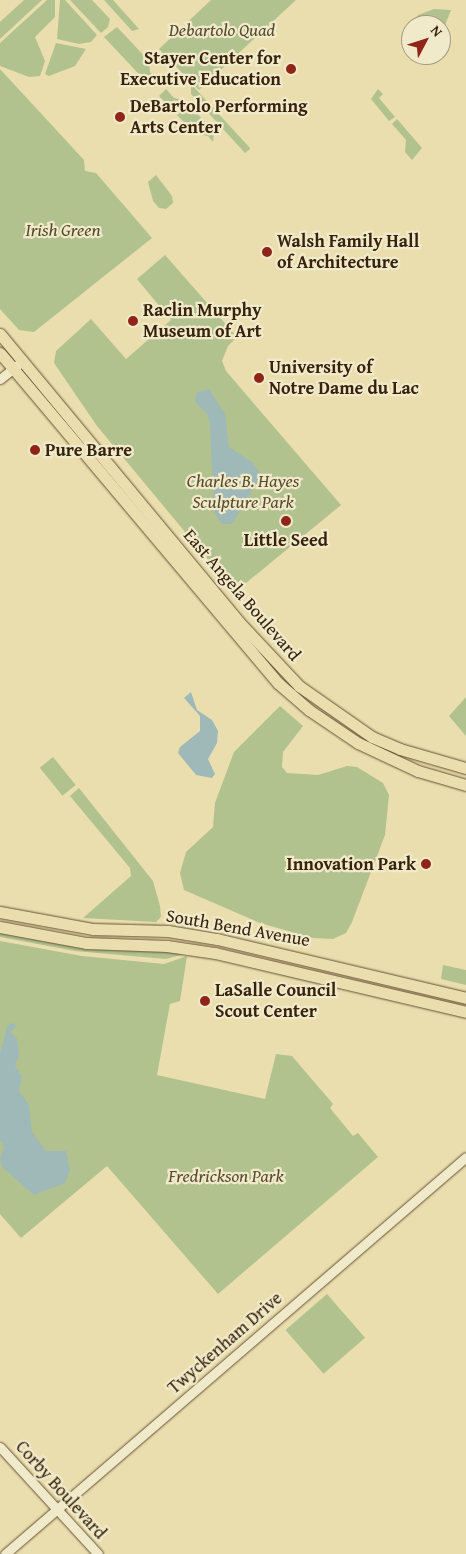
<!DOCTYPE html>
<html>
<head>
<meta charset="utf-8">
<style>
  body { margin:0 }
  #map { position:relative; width:466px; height:1554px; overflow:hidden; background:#eadeae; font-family:"Gentium Book Plus",serif }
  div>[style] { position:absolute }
  .green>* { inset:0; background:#b1c28f; transform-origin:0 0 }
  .water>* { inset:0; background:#9eb9b7 }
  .roads { filter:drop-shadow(0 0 1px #645134) drop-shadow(0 0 1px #645134) }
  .minor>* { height:9px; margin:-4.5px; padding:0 4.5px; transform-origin:4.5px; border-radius:4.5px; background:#f1eaca }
  .major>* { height:11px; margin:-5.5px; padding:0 5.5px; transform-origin:5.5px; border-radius:5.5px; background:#eadeae }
  .dots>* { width:14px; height:14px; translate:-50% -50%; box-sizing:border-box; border:2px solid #f1eaca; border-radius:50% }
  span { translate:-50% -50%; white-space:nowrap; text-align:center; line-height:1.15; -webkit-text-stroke:4.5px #f1eaca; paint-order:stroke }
  .park-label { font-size:18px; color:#564a2d; font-style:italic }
  .poi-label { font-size:18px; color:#37220c; font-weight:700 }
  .right { translate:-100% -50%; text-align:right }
  .left { translate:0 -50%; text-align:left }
  .street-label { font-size:18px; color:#37220c }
  .north { position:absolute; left:401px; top:15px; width:50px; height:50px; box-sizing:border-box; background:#f1eaca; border:1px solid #a79a7e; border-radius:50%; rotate:50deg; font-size:14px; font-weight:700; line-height:20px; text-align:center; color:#37220c }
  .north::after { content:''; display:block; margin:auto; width:18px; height:22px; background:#8f2418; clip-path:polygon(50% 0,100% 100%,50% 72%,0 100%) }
</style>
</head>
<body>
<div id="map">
  <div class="green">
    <i style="clip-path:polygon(24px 0,42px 0,0 39px,0 22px)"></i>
    <i style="clip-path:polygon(47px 0,55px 0,55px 17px,35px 37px,45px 61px,40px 76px,29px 77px,0 66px,0 43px)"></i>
    <i style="clip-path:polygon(60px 0,65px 0,97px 35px,91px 42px,79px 44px,57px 39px)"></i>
    <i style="clip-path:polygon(70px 0,92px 0,110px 19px,108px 27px,101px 33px)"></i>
    <i style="clip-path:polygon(104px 0,113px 0,139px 29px,132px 31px)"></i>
    <i style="clip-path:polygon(211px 0,296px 0,199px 90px,159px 49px)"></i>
    <i style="clip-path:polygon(434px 9px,451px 10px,441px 35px,441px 25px,413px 25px,418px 15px)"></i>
    <i style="clip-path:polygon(117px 27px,149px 61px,150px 72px,158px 81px,151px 87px,104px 37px)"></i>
    <i style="clip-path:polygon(56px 43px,86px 49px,75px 66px,49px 76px,45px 74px)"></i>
    <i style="clip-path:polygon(0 69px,84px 160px,85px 171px,96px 173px,152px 238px,34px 332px,19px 330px,0 309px)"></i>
    <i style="clip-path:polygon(191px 84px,250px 148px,250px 149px,245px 153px,191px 94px)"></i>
    <i style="clip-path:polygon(166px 89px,174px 98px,184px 100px,214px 131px,213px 142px,208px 136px,194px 133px,159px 96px)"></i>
    <i style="clip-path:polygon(378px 89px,383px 94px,379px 98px,395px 117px,389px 121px,371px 99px)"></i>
    <i style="clip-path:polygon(397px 119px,422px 148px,412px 160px,405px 152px,406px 140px,392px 124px)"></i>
    <i style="clip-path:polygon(156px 175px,172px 196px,173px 203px,166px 209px,159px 208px,153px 201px,148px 182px)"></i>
    <i style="clip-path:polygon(165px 255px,237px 337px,228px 346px,222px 361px,226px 371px,341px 505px,235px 592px,97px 426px,54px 363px,56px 351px,91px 319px,126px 359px,171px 320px,137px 279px)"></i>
    <i style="clip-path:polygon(466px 697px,466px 736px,449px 716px)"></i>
    <i style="clip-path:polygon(280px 706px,303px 726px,283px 752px,282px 767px,287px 773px,318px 775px,347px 766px,357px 767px,383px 783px,389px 795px,385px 835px,352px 922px,346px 933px,333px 939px,313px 938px,260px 923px,184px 890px,180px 873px,186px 852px,213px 827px,215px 803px,234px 752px)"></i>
    <i style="left:53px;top:757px;width:36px;height:17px;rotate:51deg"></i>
    <i style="clip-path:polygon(79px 788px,153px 881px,160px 906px,161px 917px,156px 922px,83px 918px,131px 876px,130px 868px,70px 796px)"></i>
    <i style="clip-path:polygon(0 932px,164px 951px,184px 954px,166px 959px,75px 951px,0 937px)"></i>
    <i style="clip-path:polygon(0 941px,82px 956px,164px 964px,187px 956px,180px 1001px,170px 1004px,157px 1075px,265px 1099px,276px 1054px,292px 1056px,333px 1104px,330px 1108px,353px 1136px,358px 1133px,378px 1157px,218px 1294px,107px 1166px,21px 1238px,0 1214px)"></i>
    <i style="clip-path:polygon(443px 965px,466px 970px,466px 985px,441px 979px)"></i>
    <i style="left:327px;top:1294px;width:58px;height:55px;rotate:49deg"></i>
  </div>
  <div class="water">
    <i style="clip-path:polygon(209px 389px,225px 414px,229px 447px,252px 462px,261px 475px,232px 524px,222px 524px,214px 512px,210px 424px,208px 415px,195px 402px,197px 392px)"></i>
    <i style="clip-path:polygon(191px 692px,197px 710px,212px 720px,218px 731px,217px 743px,208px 759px,215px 774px,212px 778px,196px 775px,178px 753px,180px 747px,200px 731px,200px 716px,184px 698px)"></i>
    <i style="clip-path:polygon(14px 1023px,16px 1027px,10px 1032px,17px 1038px,19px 1055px,15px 1066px,22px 1076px,19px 1091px,29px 1105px,32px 1132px,46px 1151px,66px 1151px,70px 1170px,65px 1183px,34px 1195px,2px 1167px,0 1158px,4px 1147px,0 1140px,0 1053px,8px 1025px)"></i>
  </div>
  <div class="roads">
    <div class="minor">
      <i style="left:0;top:379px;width:28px;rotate:-39deg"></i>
      <i style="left:0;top:1447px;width:145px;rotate:47.5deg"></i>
      <i style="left:5px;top:1554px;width:608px;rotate:-40.73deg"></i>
    </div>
    <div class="major">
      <i style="left:0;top:334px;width:374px;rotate:50.3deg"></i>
      <i style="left:239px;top:622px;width:88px;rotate:46.8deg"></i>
      <i style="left:299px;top:686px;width:89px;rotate:34.9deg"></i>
      <i style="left:372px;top:737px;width:30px;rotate:23deg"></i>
      <i style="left:400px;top:749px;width:69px;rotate:16.1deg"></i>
      <i style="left:0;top:353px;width:431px;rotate:49.9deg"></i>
      <i style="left:278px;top:683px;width:41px;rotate:41.1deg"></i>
      <i style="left:309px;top:710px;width:59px;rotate:34deg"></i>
      <i style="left:358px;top:743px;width:66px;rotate:25deg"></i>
      <i style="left:418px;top:771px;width:50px;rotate:16.3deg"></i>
      <i style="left:0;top:912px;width:95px;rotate:10.4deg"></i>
      <i style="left:93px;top:929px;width:75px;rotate:1.5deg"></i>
      <i style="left:168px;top:931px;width:50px;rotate:9.3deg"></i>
      <i style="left:217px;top:939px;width:256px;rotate:13.3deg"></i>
      <i style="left:0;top:927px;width:87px;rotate:10.5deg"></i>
      <i style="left:86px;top:943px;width:81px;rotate:2.1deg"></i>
      <i style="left:167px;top:946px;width:49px;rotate:8.3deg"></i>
      <i style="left:215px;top:953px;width:258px;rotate:13.2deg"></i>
    </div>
  </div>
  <div class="dots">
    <i style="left:291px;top:69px;background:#8f2418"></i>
    <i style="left:120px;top:117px;background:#8f2418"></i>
    <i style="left:267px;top:252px;background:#8f2418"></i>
    <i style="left:133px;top:321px;background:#8f2418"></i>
    <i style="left:259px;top:378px;background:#8f2418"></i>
    <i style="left:35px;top:450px;background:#8f2418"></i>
    <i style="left:286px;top:521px;background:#8f2418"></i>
    <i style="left:426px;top:864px;background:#8f2418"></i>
    <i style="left:205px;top:1001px;background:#8f2418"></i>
  </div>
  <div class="park-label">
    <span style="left:222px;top:30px">Debartolo Quad</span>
    <span style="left:63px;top:230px">Irish Green</span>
    <span style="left:243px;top:492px">Charles B. Hayes<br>Sculpture Park</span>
    <span style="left:226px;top:1176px">Fredrickson Park</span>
  </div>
  <div class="poi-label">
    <span class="right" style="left:281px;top:69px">Stayer Center for<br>Executive Education</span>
    <span class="left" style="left:130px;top:117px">DeBartolo Performing<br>Arts Center</span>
    <span class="left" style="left:277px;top:252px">Walsh Family Hall<br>of Architecture</span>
    <span class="left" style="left:143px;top:321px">Raclin Murphy<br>Museum of Art</span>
    <span class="left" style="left:269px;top:378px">University of<br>Notre Dame du Lac</span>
    <span class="left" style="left:45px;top:450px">Pure Barre</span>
    <span style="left:286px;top:540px">Little Seed</span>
    <span class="right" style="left:416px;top:864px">Innovation Park</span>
    <span class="left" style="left:215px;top:1001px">LaSalle Council<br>Scout Center</span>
  </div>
  <div class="street-label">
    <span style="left:242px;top:595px;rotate:49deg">East Angela Boulevard</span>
    <span style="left:238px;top:928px;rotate:10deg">South Bend Avenue</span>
    <span style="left:225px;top:1343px;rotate:-41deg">Twyckenham Drive</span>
    <span style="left:61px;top:1490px;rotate:48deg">Corby Boulevard</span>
  </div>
  <div class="north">N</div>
</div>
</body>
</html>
